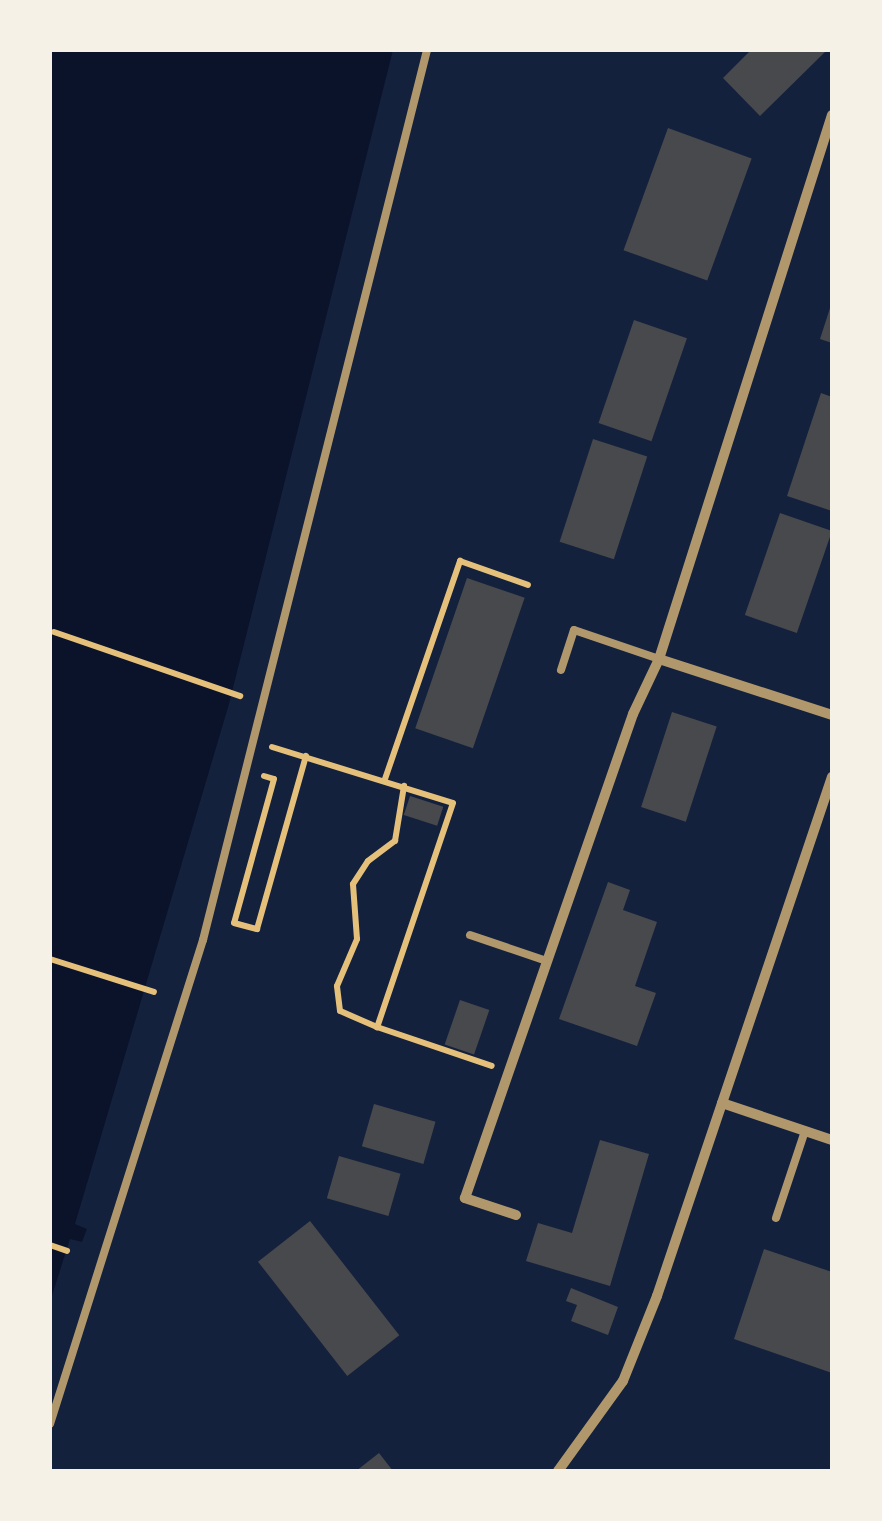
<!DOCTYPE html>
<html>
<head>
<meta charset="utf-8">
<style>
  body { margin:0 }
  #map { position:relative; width:882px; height:1521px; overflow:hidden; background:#14213d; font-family:Lato,sans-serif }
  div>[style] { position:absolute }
  .water>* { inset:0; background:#0b132b }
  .building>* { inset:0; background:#48494c; transform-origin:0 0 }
  .path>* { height:6px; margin:-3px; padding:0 3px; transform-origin:3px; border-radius:3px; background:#e5c07b }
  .service>* { height:8px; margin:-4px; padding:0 4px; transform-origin:4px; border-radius:4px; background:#b1986c }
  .minor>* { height:10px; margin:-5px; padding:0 5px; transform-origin:5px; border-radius:5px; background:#b1986c }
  span { translate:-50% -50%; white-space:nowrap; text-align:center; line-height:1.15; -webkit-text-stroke:8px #f6f1e7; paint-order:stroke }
  .frame { position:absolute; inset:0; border:52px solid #f6f1e7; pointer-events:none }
</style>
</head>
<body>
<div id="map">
  <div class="water">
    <i style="clip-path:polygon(50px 50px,393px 50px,229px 704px,75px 1224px,87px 1229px,82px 1242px,70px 1239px,50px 1302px)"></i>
  </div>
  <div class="building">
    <i style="clip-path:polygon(751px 50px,827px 50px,760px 116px,723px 78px)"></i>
    <i style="left:668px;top:128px;width:89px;height:130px;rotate:20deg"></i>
    <i style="clip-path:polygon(831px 305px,832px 305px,832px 343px,820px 339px)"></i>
    <i style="left:634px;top:320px;width:56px;height:109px;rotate:19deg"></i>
    <i style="clip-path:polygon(821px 393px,832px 397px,832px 511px,787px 496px)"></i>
    <i style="left:593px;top:439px;width:57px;height:108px;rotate:18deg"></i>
    <i style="left:780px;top:513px;width:55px;height:108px;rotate:19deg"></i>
    <i style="left:467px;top:578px;width:61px;height:159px;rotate:19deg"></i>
    <i style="left:672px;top:712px;width:47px;height:100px;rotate:18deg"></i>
    <i style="left:410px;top:796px;width:35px;height:20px;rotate:18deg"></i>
    <i style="clip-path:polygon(608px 882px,630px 890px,623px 910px,657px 922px,635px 986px,656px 993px,637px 1046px,559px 1019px)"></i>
    <i style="left:460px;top:1000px;width:31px;height:47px;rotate:19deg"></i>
    <i style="left:374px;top:1104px;width:64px;height:44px;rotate:16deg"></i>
    <i style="clip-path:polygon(600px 1140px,649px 1154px,610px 1286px,526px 1261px,538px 1223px,572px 1233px)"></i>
    <i style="left:339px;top:1156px;width:64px;height:44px;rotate:16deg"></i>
    <i style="left:310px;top:1221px;width:145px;height:66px;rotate:52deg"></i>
    <i style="clip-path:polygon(764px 1249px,832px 1272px,832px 1373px,734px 1339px)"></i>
    <i style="clip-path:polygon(571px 1288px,618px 1307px,608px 1335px,571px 1321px,577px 1305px,566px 1301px)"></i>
    <i style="clip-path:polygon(379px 1453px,393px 1471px,356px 1471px)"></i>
  </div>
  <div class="path">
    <i style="left:54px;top:632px;width:197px;rotate:19deg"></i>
    <i style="left:272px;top:747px;width:189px;rotate:17.2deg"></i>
    <i style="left:453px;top:803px;width:237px;rotate:108.7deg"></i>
    <i style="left:377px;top:1027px;width:121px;rotate:18.7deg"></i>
    <i style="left:264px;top:776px;width:10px;rotate:17deg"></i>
    <i style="left:274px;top:779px;width:149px;rotate:105.5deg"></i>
    <i style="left:234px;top:923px;width:24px;rotate:15deg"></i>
    <i style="left:257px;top:929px;width:180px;rotate:-74.2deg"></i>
    <i style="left:385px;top:779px;width:231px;rotate:-71deg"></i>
    <i style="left:460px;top:561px;width:72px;rotate:19.4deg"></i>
    <i style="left:50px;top:959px;width:109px;rotate:17.6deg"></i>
    <i style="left:377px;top:1027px;width:40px;rotate:-156.6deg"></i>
    <i style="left:340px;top:1011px;width:25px;rotate:-97deg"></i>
    <i style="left:337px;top:986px;width:51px;rotate:-66.9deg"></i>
    <i style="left:357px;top:939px;width:55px;rotate:-94.2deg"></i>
    <i style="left:353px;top:884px;width:27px;rotate:-57deg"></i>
    <i style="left:368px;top:861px;width:34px;rotate:-37deg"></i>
    <i style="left:395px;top:841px;width:56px;rotate:-80.7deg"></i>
    <i style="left:50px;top:1245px;width:18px;rotate:19deg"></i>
  </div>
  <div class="service">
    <i style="left:561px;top:670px;width:42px;rotate:-72deg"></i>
    <i style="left:574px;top:630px;width:90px;rotate:18.8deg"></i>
    <i style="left:470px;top:935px;width:81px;rotate:18.7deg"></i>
    <i style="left:776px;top:1218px;width:92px;rotate:-71.6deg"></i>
    <i style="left:50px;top:1424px;width:508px;rotate:-72.46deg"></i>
    <i style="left:203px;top:940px;width:918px;rotate:-75.87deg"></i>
  </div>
  <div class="minor">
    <i style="left:659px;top:659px;width:182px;rotate:17.9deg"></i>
    <i style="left:722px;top:1103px;width:116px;rotate:18.6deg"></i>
    <i style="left:516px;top:1215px;width:54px;rotate:-161.6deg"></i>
    <i style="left:465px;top:1198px;width:512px;rotate:-70.86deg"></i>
    <i style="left:633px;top:714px;width:61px;rotate:-64.7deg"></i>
    <i style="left:659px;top:659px;width:571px;rotate:-72.36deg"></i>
    <i style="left:558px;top:1471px;width:111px;rotate:-54.2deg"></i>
    <i style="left:623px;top:1381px;width:92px;rotate:-68.2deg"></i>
    <i style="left:657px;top:1296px;width:548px;rotate:-71.37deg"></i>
  </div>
  <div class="frame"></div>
</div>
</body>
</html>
